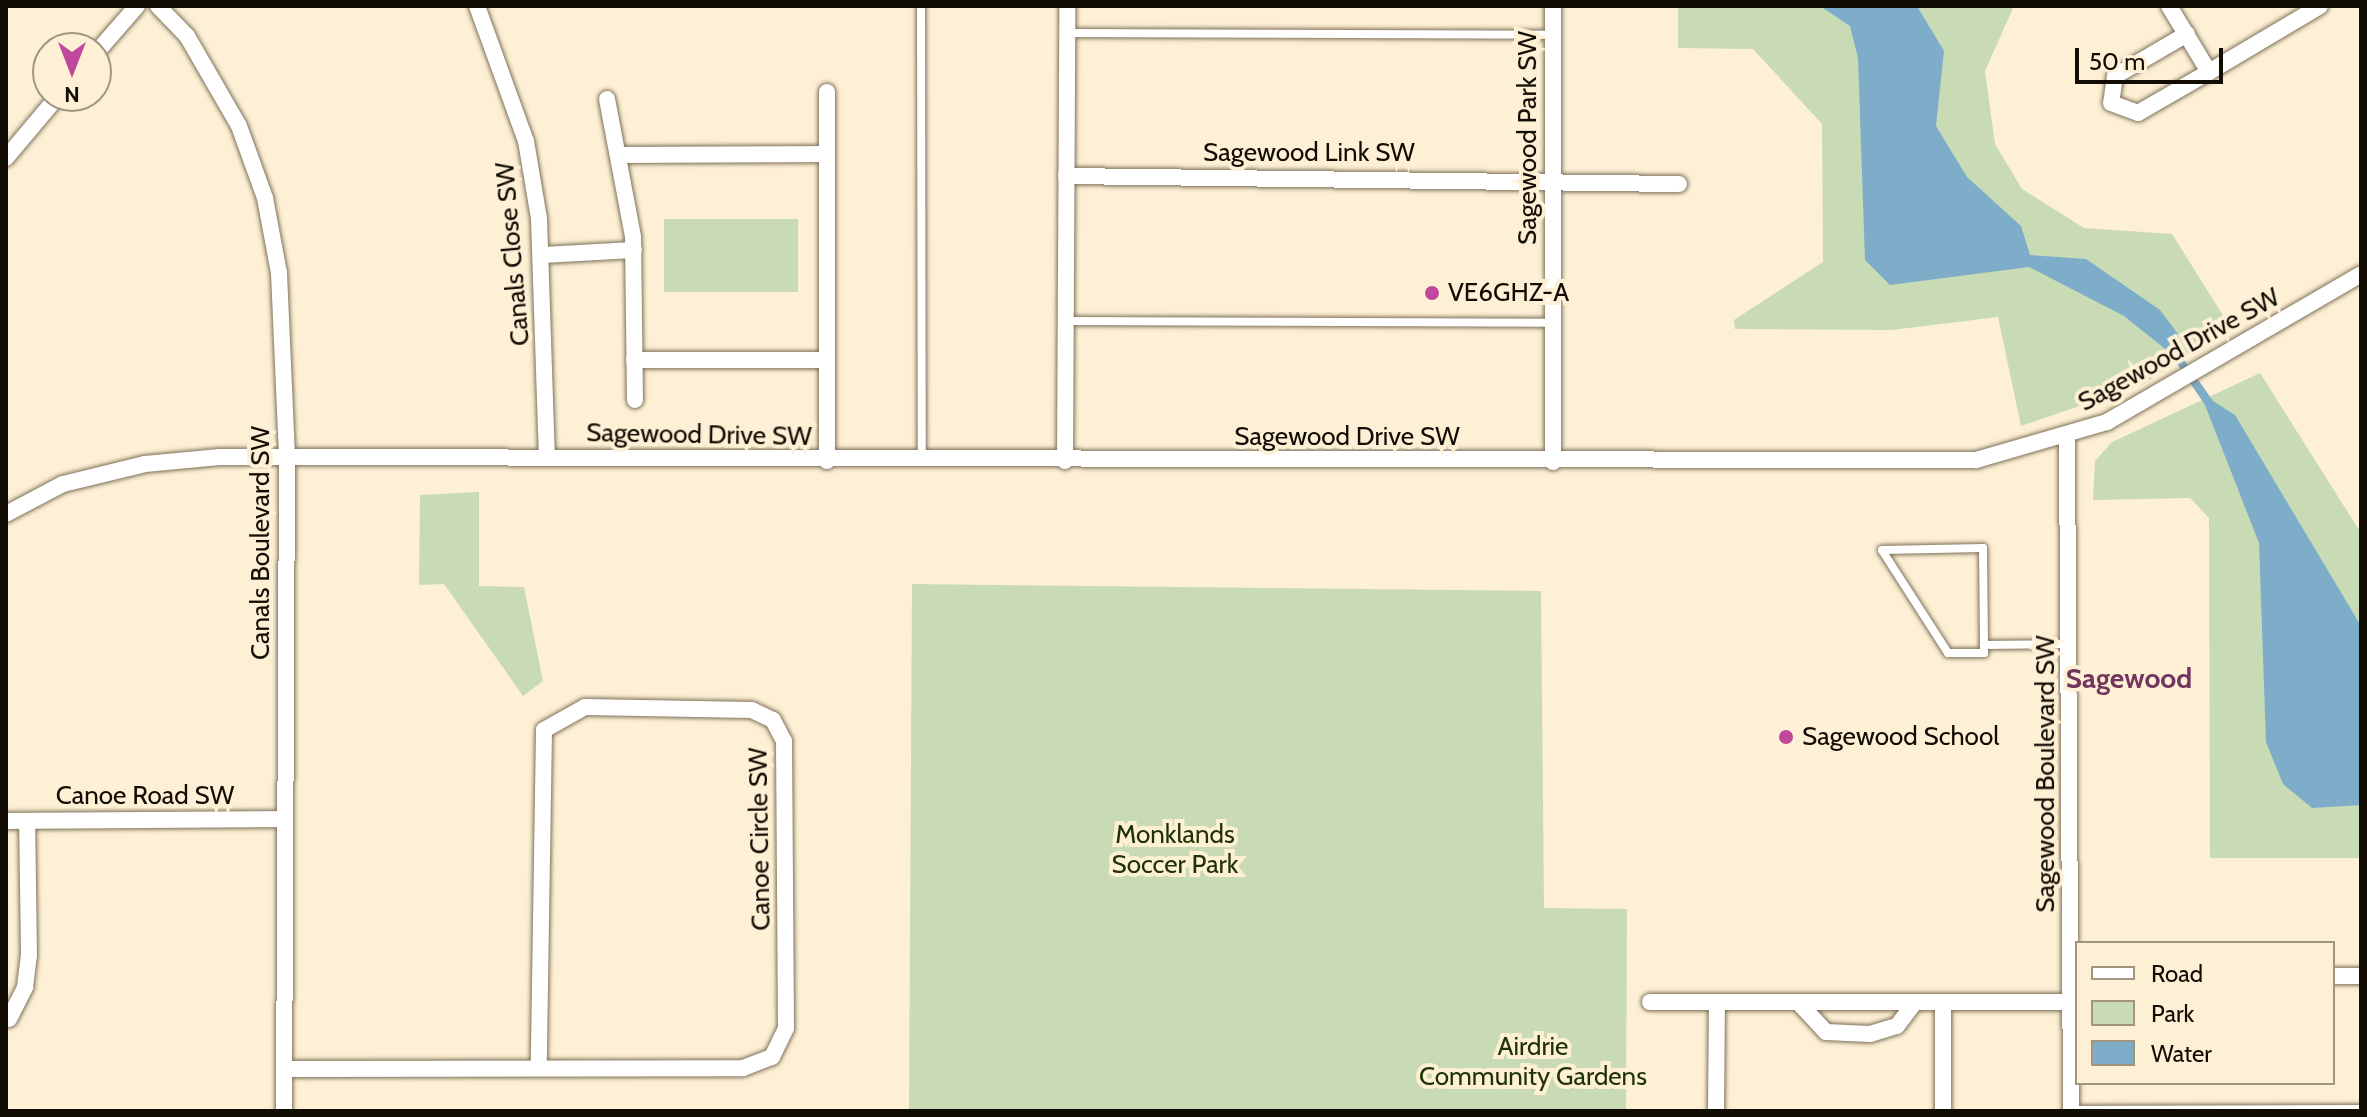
<!DOCTYPE html>
<html>
<head>
<meta charset="utf-8">
<style>
  body { margin:0 }
  #map { position:relative; width:2367px; height:1117px; overflow:hidden; background:#fef0d5; font-family:Cabin,sans-serif }
  div>[style] { position:absolute }
  .green>* { inset:0; background:#c8dbb4; transform-origin:0 0 }
  .water>* { inset:0; background:#7eadca }
  .roads { filter:drop-shadow(0 0 2px #7d7159) drop-shadow(0 0 2px #7d7159) }
  .lane>* { height:8px; margin:-4px; padding:0 4px; transform-origin:4px; border-radius:4px; background:#fff }
  .street>* { height:16px; margin:-8px; padding:0 8px; transform-origin:8px; border-radius:8px; background:#fff }
  .dots>* { width:22px; height:22px; translate:-50% -50%; box-sizing:border-box; border:4px solid #fef0d5; border-radius:50% }
  span { translate:-50% -50%; white-space:nowrap; text-align:center; line-height:1.15; -webkit-text-stroke:8px #fef0d5; paint-order:stroke }
  .street-label { font-size:26px; color:#110c04 }
  .poi-label { font-size:26px; color:#110c04 }
  .left { translate:0 -50%; text-align:left }
  .park-label { font-size:26px; color:#1f3201 }
  .neighbourhood-label { font-size:28px; color:#72365f; font-weight:700 }
  .frame { position:absolute; inset:0; border:8px solid #110c04; pointer-events:none }
  .legend { position:absolute; left:2075px; top:941px; width:260px; height:144px; box-sizing:border-box; background:#fef0d5; border:2px solid #9f9581; margin:0; padding:10px 14px; list-style:none; font-size:24px; color:#110c04 }
  .legend li { display:flex; align-items:center; gap:16px; height:40px }
  .legend b { width:40px; border:2px solid #9f9581 }
  .north { position:absolute; left:32px; top:32px; width:80px; height:80px; box-sizing:border-box; background:#fef0d5; border:2px solid #9f9581; border-radius:50%; rotate:180deg; font-size:22px; font-weight:700; line-height:32px; text-align:center; color:#110c04 }
  .north::after { content:''; display:block; margin:auto; width:28px; height:36px; background:#bf479c; clip-path:polygon(50% 0,100% 100%,50% 72%,0 100%) }
  .scale { position:absolute; left:2075px; top:48px; width:148px; height:36px; box-sizing:border-box; border:4px solid #110c04; border-top:0; padding-left:10px; font-size:24px; line-height:28px; white-space:nowrap; color:#110c04; -webkit-text-stroke:6px #fef0d5; paint-order:stroke }
</style>
</head>
<body>
<div id="map">
  <div class="green">
    <i style="clip-path:polygon(1678px 6px,2014px 6px,1985px 71px,1995px 144px,2022px 189px,2084px 228px,2172px 234px,2229px 325px,2144px 384px,2021px 426px,1998px 317px,1892px 330px,1735px 329px,1734px 320px,1823px 262px,1822px 124px,1753px 49px,1678px 48px)"></i>
    <i style="left:664px;top:219px;width:134px;height:73px"></i>
    <i style="clip-path:polygon(2260px 373px,2361px 533px,2361px 858px,2210px 858px,2209px 518px,2190px 498px,2093px 500px,2095px 461px,2112px 442px)"></i>
    <i style="clip-path:polygon(479px 492px,479px 586px,524px 587px,543px 681px,523px 696px,444px 584px,419px 585px,420px 495px)"></i>
    <i style="clip-path:polygon(912px 584px,1541px 591px,1544px 908px,1627px 909px,1626px 1111px,909px 1111px)"></i>
  </div>
  <div class="water">
    <i style="clip-path:polygon(1820px 6px,1917px 6px,1944px 51px,1936px 126px,1967px 177px,2021px 226px,2030px 255px,2086px 259px,2160px 310px,2178px 334px,2171px 341px,2213px 401px,2235px 415px,2361px 626px,2361px 805px,2312px 808px,2283px 784px,2266px 742px,2259px 543px,2205px 405px,2169px 352px,2124px 316px,2029px 267px,1890px 285px,1865px 260px,1858px 58px,1850px 26px)"></i>
  </div>
  <div class="roads">
    <div class="lane">
      <i style="left:921px;top:6px;width:455px;rotate:89.9deg"></i>
      <i style="left:1066px;top:33px;width:487px;rotate:0.2deg"></i>
      <i style="left:1066px;top:321px;width:486px;rotate:0.2deg"></i>
      <i style="left:1984px;top:645px;width:8px;rotate:90deg"></i>
      <i style="left:1984px;top:653px;width:36px;rotate:180deg"></i>
      <i style="left:1948px;top:653px;width:122px;rotate:-122.7deg"></i>
      <i style="left:1882px;top:550px;width:101px;rotate:-1.1deg"></i>
      <i style="left:1983px;top:548px;width:97px;rotate:89.4deg"></i>
      <i style="left:1984px;top:645px;width:84px;rotate:-0.7deg"></i>
      <i style="left:2071px;top:1110px;width:290px;rotate:-0.2deg"></i>
    </div>
    <div class="street">
      <i style="left:158px;top:6px;width:42px;rotate:46deg"></i>
      <i style="left:187px;top:36px;width:104px;rotate:60deg"></i>
      <i style="left:239px;top:126px;width:77px;rotate:70.1deg"></i>
      <i style="left:265px;top:198px;width:76px;rotate:79.4deg"></i>
      <i style="left:279px;top:273px;width:182px;rotate:87.5deg"></i>
      <i style="left:287px;top:455px;width:656px;rotate:90.26deg"></i>
      <i style="left:477px;top:6px;width:144px;rotate:70.1deg"></i>
      <i style="left:526px;top:141px;width:79px;rotate:80.5deg"></i>
      <i style="left:539px;top:219px;width:239px;rotate:88.1deg"></i>
      <i style="left:1553px;top:6px;width:456px;rotate:90deg"></i>
      <i style="left:2169px;top:6px;width:77px;rotate:58.8deg"></i>
      <i style="left:2209px;top:72px;width:129px;rotate:-30.7deg"></i>
      <i style="left:2187px;top:34px;width:83px;rotate:149.7deg"></i>
      <i style="left:2115px;top:76px;width:27px;rotate:98deg"></i>
      <i style="left:2111px;top:103px;width:29px;rotate:20deg"></i>
      <i style="left:2138px;top:113px;width:82px;rotate:-30deg"></i>
      <i style="left:96px;top:53px;width:62px;rotate:-48.9deg"></i>
      <i style="left:607px;top:99px;width:140px;rotate:79.3deg"></i>
      <i style="left:633px;top:237px;width:163px;rotate:89.3deg"></i>
      <i style="left:622px;top:155px;width:205px;rotate:-0.3deg"></i>
      <i style="left:6px;top:158px;width:81px;rotate:-50deg"></i>
      <i style="left:1066px;top:176px;width:613px;rotate:0.75deg"></i>
      <i style="left:542px;top:255px;width:92px;rotate:-3.1deg"></i>
      <i style="left:634px;top:360px;width:193px"></i>
      <i style="left:2067px;top:438px;width:673px;rotate:89.66deg"></i>
      <i style="left:827px;top:461px;width:369px;rotate:-90deg"></i>
      <i style="left:1065px;top:461px;width:455px;rotate:-89.7deg"></i>
      <i style="left:6px;top:514px;width:64px;rotate:-27.8deg"></i>
      <i style="left:63px;top:484px;width:84px;rotate:-13.7deg"></i>
      <i style="left:145px;top:464px;width:75px;rotate:-5.3deg"></i>
      <i style="left:220px;top:457px;width:1756px;rotate:0.1deg"></i>
      <i style="left:1976px;top:460px;width:136px;rotate:-16.2deg"></i>
      <i style="left:2107px;top:422px;width:294px;rotate:-30.2deg"></i>
      <i style="left:6px;top:821px;width:278px;rotate:-0.4deg"></i>
      <i style="left:2333px;top:976px;width:28px"></i>
      <i style="left:1650px;top:1002px;width:421px"></i>
      <i style="left:1798px;top:1002px;width:41px;rotate:47deg"></i>
      <i style="left:1826px;top:1032px;width:44px;rotate:2.6deg"></i>
      <i style="left:1870px;top:1034px;width:28px;rotate:-17deg"></i>
      <i style="left:1897px;top:1026px;width:30px;rotate:-53deg"></i>
      <i style="left:9px;top:1019px;width:36px;rotate:-63deg"></i>
      <i style="left:25px;top:987px;width:31px;rotate:-83deg"></i>
      <i style="left:29px;top:956px;width:135px;rotate:-90.8deg"></i>
      <i style="left:285px;top:1069px;width:458px;rotate:-0.1deg"></i>
      <i style="left:743px;top:1068px;width:31px;rotate:-21deg"></i>
      <i style="left:772px;top:1057px;width:32px;rotate:-64deg"></i>
      <i style="left:786px;top:1028px;width:287px;rotate:-90.4deg"></i>
      <i style="left:784px;top:741px;width:24px;rotate:-118deg"></i>
      <i style="left:773px;top:720px;width:23px;rotate:-155deg"></i>
      <i style="left:752px;top:710px;width:167px;rotate:-179deg"></i>
      <i style="left:585px;top:707px;width:47px;rotate:150.7deg"></i>
      <i style="left:544px;top:730px;width:336px;rotate:90.9deg"></i>
      <i style="left:1716px;top:1111px;width:109px;rotate:-89.5deg"></i>
      <i style="left:1943px;top:1111px;width:109px;rotate:-90deg"></i>
    </div>
  </div>
  <div class="dots">
    <i style="left:1432px;top:293px;background:#bf479c"></i>
    <i style="left:1786px;top:737px;background:#bf479c"></i>
  </div>
  <div class="street-label">
    <span style="left:1528px;top:138px;rotate:-90deg">Sagewood Park SW</span>
    <span style="left:1309px;top:153px">Sagewood Link SW</span>
    <span style="left:513px;top:254px;rotate:-95deg">Canals Close SW</span>
    <span style="left:2179px;top:350px;rotate:-29deg">Sagewood Drive SW</span>
    <span style="left:699px;top:435px;rotate:1deg">Sagewood Drive SW</span>
    <span style="left:1347px;top:437px">Sagewood Drive SW</span>
    <span style="left:261px;top:543px;rotate:-90deg">Canals Boulevard SW</span>
    <span style="left:2046px;top:774px;rotate:-90deg">Sagewood Boulevard SW</span>
    <span style="left:145px;top:796px">Canoe Road SW</span>
    <span style="left:760px;top:839px;rotate:-91deg">Canoe Circle SW</span>
  </div>
  <div class="poi-label">
    <span class="left" style="left:1448px;top:293px">VE6GHZ-A</span>
    <span class="left" style="left:1802px;top:737px">Sagewood School</span>
  </div>
  <div class="park-label">
    <span style="left:1175px;top:850px">Monklands<br>Soccer Park</span>
    <span style="left:1533px;top:1062px">Airdrie<br>Community Gardens</span>
  </div>
  <div class="neighbourhood-label">
    <span style="left:2129px;top:678px">Sagewood</span>
  </div>
  <div class="frame"></div>
  <ul class="legend">
  <li><b style="height:10px;background:#fff"></b>Road</li>
  <li><b style="height:22px;background:#c8dbb4"></b>Park</li>
  <li><b style="height:22px;background:#7eadca"></b>Water</li>
  </ul>
  <div class="north">N</div>
  <div class="scale">50 m</div>
</div>
</body>
</html>
